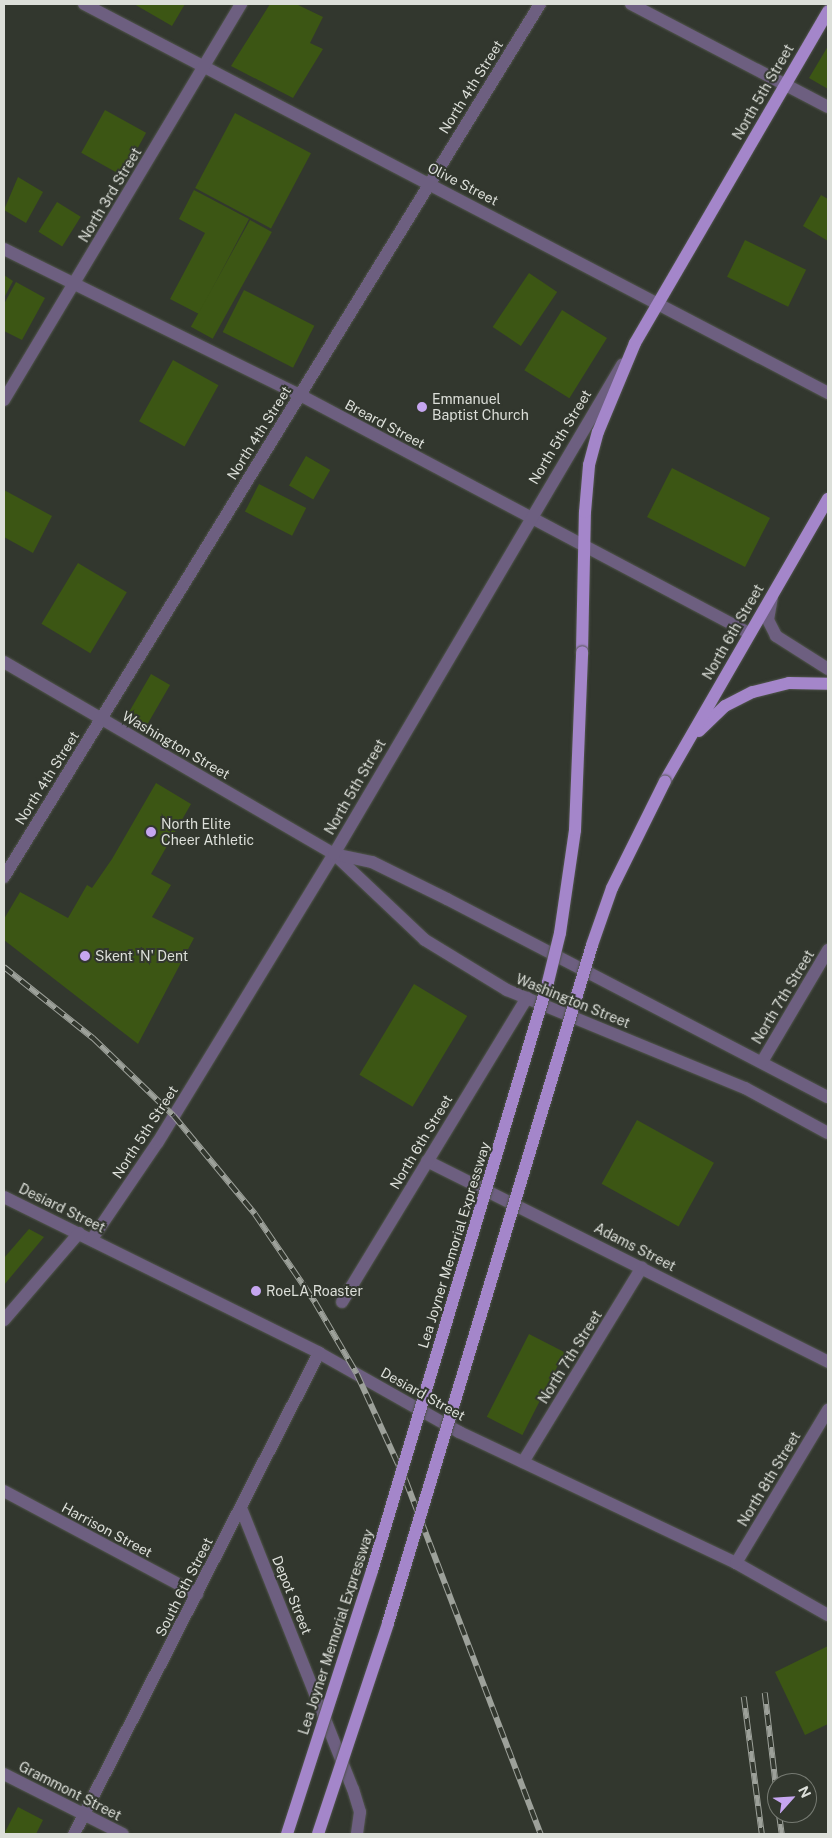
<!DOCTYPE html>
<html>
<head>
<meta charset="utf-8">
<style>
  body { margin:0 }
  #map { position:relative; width:832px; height:1838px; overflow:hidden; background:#32372e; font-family:"Public Sans",sans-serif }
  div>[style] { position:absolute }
  .building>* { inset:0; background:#3c5614; transform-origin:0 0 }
  .roads { filter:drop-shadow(0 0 1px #51554d) drop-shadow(0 0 1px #51554d) }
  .minor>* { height:12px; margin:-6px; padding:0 6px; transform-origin:6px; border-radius:6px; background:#6d5f80 }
  .major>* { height:12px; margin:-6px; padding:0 6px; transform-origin:6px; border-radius:6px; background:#a486ca }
  .rail>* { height:5.5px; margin-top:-2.75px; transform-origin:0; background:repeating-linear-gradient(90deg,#32372e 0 11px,#9da19a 0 22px); box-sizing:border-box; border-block:1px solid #9da19a }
  .bridges { filter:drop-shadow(0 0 1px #51554d) drop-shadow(0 0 1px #51554d) }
  .major-bridge>* { height:12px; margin:-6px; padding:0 6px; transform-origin:6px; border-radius:6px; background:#a486ca }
  .dots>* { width:14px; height:14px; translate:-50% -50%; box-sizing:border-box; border:2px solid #32372e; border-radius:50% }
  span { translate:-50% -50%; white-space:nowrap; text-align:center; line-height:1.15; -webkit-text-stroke:4px #32372e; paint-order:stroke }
  .street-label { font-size:14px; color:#dcdfd9 }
  .poi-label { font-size:14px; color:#dcdfd9 }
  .left { translate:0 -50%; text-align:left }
  .frame { position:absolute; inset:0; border:5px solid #dcdfd9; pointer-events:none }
  .north { position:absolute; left:767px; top:1773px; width:50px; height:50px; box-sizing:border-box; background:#32372e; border:1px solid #767a72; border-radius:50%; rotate:64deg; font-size:14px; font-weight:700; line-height:20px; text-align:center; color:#dcdfd9 }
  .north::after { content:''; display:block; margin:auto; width:18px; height:22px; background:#c6a6f0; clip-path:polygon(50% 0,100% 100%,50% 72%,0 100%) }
</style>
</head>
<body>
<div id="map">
  <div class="building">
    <i style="clip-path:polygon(134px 4px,185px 4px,172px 26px)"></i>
    <i style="clip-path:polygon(270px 4px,296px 4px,323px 17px,310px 43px,323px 49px,293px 98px,231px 66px)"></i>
    <i style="clip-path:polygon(828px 46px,828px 89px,809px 78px)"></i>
    <i style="left:105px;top:110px;width:47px;height:49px;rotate:29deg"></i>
    <i style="left:235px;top:113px;width:86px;height:85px;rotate:28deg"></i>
    <i style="clip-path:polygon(18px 177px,43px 192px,26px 223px,4px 210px)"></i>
    <i style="clip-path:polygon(194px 190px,249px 219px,199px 314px,170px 299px,205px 233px,179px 219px)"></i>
    <i style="clip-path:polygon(821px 195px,828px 199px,828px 241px,803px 226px)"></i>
    <i style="left:57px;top:202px;width:28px;height:35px;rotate:32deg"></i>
    <i style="left:250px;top:220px;width:25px;height:122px;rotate:29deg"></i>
    <i style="left:745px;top:240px;width:68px;height:41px;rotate:26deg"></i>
    <i style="left:529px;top:273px;width:34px;height:65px;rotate:34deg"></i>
    <i style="clip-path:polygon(4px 275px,13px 281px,4px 298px)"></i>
    <i style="clip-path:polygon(16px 282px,45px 298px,22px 340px,4px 331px,4px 304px)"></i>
    <i style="left:244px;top:290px;width:79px;height:47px;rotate:27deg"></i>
    <i style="left:562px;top:310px;width:53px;height:71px;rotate:32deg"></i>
    <i style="left:173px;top:360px;width:52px;height:70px;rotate:29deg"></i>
    <i style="left:306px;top:456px;width:28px;height:34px;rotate:30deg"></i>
    <i style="left:672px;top:468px;width:110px;height:55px;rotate:27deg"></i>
    <i style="left:259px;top:484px;width:53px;height:31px;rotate:27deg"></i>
    <i style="clip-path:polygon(4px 490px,52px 516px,33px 553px,4px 537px)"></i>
    <i style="left:78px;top:563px;width:57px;height:71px;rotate:31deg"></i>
    <i style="left:151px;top:674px;width:22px;height:54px;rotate:30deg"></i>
    <i style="clip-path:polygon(156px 783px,191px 804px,151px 874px,171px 885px,152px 917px,194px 938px,138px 1044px,4px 940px,4px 919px,20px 892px,68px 918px,87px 885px,92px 888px,112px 859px)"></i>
    <i style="left:414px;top:984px;width:62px;height:106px;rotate:31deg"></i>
    <i style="left:637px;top:1120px;width:88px;height:73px;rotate:29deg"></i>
    <i style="clip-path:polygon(29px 1229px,44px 1237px,4px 1285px,4px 1258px)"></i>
    <i style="left:529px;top:1334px;width:40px;height:93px;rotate:27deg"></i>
    <i style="clip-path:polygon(828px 1646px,828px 1724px,805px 1735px,775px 1672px)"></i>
    <i style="clip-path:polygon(18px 1807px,43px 1820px,36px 1834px,4px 1834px)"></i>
  </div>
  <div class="roads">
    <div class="minor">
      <i style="left:84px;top:4px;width:840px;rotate:27.6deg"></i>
      <i style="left:631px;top:4px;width:222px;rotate:27.6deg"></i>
      <i style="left:4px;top:249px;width:330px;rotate:26.3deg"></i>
      <i style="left:300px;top:395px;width:508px;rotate:27.93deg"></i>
      <i style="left:4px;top:400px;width:462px;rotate:-59.1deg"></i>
      <i style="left:772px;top:597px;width:23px;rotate:100deg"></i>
      <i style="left:768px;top:620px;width:18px;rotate:63deg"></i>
      <i style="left:776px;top:636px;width:62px;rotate:32.4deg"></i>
      <i style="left:4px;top:662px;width:382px;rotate:30.2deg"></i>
      <i style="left:334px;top:854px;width:125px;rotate:43.4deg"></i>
      <i style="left:425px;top:940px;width:96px;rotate:31.4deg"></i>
      <i style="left:507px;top:990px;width:257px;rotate:22.4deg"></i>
      <i style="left:745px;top:1088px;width:94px;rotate:28.5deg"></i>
      <i style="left:334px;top:854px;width:39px;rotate:12deg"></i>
      <i style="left:372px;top:862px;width:84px;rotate:26.3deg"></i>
      <i style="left:447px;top:899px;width:429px;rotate:27.5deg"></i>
      <i style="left:4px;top:877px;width:1024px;rotate:-58.45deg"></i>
      <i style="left:763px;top:1060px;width:128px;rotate:-59.4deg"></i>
      <i style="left:427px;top:1161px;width:449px;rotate:26.6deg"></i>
      <i style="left:4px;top:1197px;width:352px;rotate:26.3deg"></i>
      <i style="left:319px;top:1353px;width:161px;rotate:29.4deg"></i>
      <i style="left:459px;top:1432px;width:306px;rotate:25.3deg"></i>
      <i style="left:736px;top:1563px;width:106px;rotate:29.5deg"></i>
      <i style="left:92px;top:1239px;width:117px;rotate:-55.8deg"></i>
      <i style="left:158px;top:1142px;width:338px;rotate:-58.6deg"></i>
      <i style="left:334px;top:854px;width:568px;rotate:-59.5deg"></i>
      <i style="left:342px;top:1302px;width:356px;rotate:-58.7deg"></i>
      <i style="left:4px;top:1320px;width:115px;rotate:-49.2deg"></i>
      <i style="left:523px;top:1462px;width:228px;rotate:-58.6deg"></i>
      <i style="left:4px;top:1491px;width:219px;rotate:28.1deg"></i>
      <i style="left:241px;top:1508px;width:302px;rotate:68.3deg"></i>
      <i style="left:353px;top:1789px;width:24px;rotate:73deg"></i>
      <i style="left:360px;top:1812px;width:22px;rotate:98deg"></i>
      <i style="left:736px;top:1563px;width:179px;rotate:-59deg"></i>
      <i style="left:4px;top:1774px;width:133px;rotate:26.8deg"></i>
      <i style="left:74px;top:1834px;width:540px;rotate:-63.01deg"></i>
    </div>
    <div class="major">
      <i style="left:582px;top:652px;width:140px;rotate:-88.8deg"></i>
      <i style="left:585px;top:512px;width:47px;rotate:-85.1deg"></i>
      <i style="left:589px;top:465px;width:34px;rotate:-75deg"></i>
      <i style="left:598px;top:432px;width:96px;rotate:-67.4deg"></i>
      <i style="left:635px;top:343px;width:384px;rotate:-59.8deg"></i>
      <i style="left:699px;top:731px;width:36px;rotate:-44deg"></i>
      <i style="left:725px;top:706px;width:31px;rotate:-27deg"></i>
      <i style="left:753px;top:692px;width:37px;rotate:-14deg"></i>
      <i style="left:789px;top:683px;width:39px;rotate:1deg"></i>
      <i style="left:665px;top:781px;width:326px;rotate:-60deg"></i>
    </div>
  </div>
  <div class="rail">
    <i style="left:4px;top:967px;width:114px;rotate:38.6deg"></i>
    <i style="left:93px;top:1038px;width:112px;rotate:43.9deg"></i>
    <i style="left:174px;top:1116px;width:127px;rotate:50.4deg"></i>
    <i style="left:255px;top:1214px;width:107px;rotate:55.7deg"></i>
    <i style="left:315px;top:1302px;width:83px;rotate:59.7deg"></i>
    <i style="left:357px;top:1374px;width:118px;rotate:65.4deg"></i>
    <i style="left:406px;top:1481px;width:378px;rotate:69.1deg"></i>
    <i style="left:765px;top:1693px;width:101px;rotate:83.2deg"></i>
    <i style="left:744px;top:1697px;width:138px;rotate:82.5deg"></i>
    <i style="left:779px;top:1813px;width:21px;rotate:82deg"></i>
  </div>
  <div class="bridges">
    <div class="major-bridge">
      <i style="left:287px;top:1834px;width:276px;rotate:-72.1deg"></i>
      <i style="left:372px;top:1571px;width:615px;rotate:-73.36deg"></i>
      <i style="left:548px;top:982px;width:50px;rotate:-76.2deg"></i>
      <i style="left:560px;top:933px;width:104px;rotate:-81.7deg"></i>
      <i style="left:575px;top:830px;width:178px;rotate:-87.7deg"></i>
      <i style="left:318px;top:1834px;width:222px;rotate:-71.6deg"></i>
      <i style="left:388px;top:1623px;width:708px;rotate:-73.25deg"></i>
      <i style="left:592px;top:945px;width:60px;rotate:-70.7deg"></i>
      <i style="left:612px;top:888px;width:119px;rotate:-63.6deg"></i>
    </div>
  </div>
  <div class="dots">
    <i style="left:422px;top:407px;background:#c6a6f0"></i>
    <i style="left:151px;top:832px;background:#c6a6f0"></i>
    <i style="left:85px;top:956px;background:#c6a6f0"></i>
    <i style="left:256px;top:1291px;background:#c6a6f0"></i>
  </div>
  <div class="street-label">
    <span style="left:471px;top:87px;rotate:-58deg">North 4th Street</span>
    <span style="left:763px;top:92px;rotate:-60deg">North 5th Street</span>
    <span style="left:463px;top:184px;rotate:27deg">Olive Street</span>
    <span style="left:110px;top:195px;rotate:-59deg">North 3rd Street</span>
    <span style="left:385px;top:424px;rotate:28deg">Breard Street</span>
    <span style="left:259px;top:433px;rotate:-58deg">North 4th Street</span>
    <span style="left:560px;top:437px;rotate:-59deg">North 5th Street</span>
    <span style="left:733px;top:632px;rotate:-60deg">North 6th Street</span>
    <span style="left:176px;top:745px;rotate:30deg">Washington Street</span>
    <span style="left:47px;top:778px;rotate:-58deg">North 4th Street</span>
    <span style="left:355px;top:787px;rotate:-60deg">North 5th Street</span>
    <span style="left:783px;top:997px;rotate:-59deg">North 7th Street</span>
    <span style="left:573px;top:1001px;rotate:22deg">Washington Street</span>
    <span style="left:145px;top:1132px;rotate:-57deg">North 5th Street</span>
    <span style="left:421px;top:1142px;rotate:-59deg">North 6th Street</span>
    <span style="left:62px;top:1208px;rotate:26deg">Desiard Street</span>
    <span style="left:454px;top:1245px;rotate:-73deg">Lea Joyner Memorial Expressway</span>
    <span style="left:635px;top:1247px;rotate:27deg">Adams Street</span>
    <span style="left:570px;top:1357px;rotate:-58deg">North 7th Street</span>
    <span style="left:423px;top:1394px;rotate:29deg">Desiard Street</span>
    <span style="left:769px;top:1479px;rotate:-59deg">North 8th Street</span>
    <span style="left:107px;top:1530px;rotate:28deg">Harrison Street</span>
    <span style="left:184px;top:1587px;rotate:-63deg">South 6th Street</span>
    <span style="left:292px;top:1595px;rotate:68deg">Depot Street</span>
    <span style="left:336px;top:1632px;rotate:-72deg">Lea Joyner Memorial Expressway</span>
    <span style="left:70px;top:1791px;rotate:27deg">Grammont Street</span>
  </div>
  <div class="poi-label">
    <span class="left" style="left:432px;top:407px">Emmanuel<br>Baptist Church</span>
    <span class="left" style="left:161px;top:832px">North Elite<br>Cheer Athletic</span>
    <span class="left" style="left:95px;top:956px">Skent 'N' Dent</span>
    <span class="left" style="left:266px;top:1291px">RoeLA Roaster</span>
  </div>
  <div class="frame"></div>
  <div class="north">N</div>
</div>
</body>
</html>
